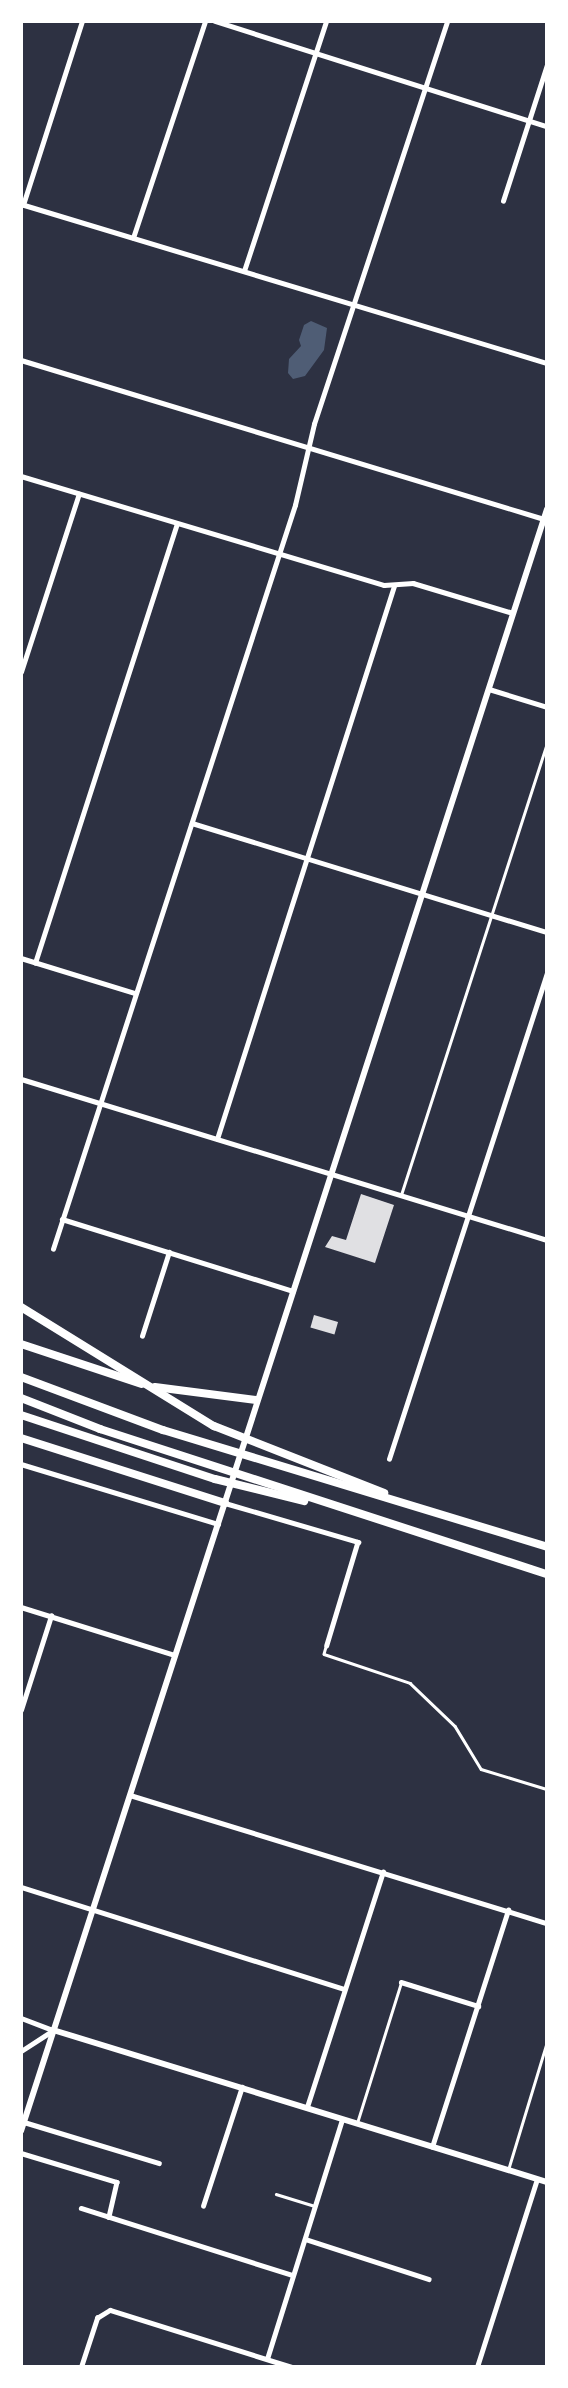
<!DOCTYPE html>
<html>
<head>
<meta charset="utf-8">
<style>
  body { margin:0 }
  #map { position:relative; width:568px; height:2388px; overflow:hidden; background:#2d3142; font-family:"IBM Plex Serif",serif }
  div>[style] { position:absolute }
  .water>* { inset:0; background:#4f5d75 }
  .building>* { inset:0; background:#e0e0e3; transform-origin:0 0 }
  .service>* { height:2.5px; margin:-1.25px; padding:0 1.25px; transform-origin:1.25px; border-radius:1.25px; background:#fff }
  .minor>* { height:4.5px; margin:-2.25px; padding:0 2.25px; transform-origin:2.25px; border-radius:2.25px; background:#fff }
  .tertiary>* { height:5px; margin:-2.5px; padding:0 2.5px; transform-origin:2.5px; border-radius:2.5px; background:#fff }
  .secondary>* { height:6px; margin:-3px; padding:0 3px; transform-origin:3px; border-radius:3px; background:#fff }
  .motorway>* { height:8px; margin:-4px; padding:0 4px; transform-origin:4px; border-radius:4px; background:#fff }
  span { translate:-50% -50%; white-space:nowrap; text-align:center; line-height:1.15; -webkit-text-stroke:6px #fff; paint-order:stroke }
  .frame { position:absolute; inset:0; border:23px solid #fff; pointer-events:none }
</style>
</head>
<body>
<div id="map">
  <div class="water">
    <i style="clip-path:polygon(311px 321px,327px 328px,324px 350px,305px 376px,293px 379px,288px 373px,289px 359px,301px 346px,299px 340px,304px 325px)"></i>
  </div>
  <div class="building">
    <i style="clip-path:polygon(361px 1194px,394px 1205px,375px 1263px,325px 1247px,332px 1236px,346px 1240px)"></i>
    <i style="left:314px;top:1315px;width:25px;height:13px;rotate:16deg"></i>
  </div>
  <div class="service">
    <i style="left:401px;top:1195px;width:476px;rotate:-72.1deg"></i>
    <i style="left:326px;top:1647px;width:7px;rotate:106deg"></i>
    <i style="left:324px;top:1654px;width:91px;rotate:18.6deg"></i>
    <i style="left:410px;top:1683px;width:62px;rotate:43.7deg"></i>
    <i style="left:455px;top:1726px;width:50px;rotate:58.8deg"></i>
    <i style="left:481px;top:1769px;width:69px;rotate:16.9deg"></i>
    <i style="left:357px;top:2123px;width:147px;rotate:-72.6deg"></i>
    <i style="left:508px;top:2170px;width:134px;rotate:-73.1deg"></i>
    <i style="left:276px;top:2194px;width:41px;rotate:17.1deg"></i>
  </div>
  <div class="minor">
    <i style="left:215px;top:21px;width:348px;rotate:17.6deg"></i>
    <i style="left:503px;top:201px;width:143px;rotate:-72.1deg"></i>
    <i style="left:21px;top:204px;width:550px;rotate:16.82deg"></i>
    <i style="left:23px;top:205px;width:193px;rotate:-72.2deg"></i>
    <i style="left:133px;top:238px;width:229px;rotate:-71.6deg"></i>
    <i style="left:244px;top:271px;width:263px;rotate:-71.8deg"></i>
    <i style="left:21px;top:360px;width:547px;rotate:16.91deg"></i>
    <i style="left:21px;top:476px;width:379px;rotate:16.7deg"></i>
    <i style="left:384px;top:585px;width:29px;rotate:-4deg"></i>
    <i style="left:413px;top:583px;width:104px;rotate:16.7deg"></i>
    <i style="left:21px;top:672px;width:187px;rotate:-72deg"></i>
    <i style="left:489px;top:689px;width:61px;rotate:17.2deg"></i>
    <i style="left:192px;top:823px;width:371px;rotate:17.1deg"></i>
    <i style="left:21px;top:958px;width:119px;rotate:17.1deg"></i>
    <i style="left:35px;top:963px;width:461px;rotate:-72.1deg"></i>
    <i style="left:217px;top:1139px;width:581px;rotate:-72.25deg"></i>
    <i style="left:62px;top:1219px;width:242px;rotate:17.3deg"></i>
    <i style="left:53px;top:1249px;width:782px;rotate:-71.98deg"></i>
    <i style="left:295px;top:505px;width:83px;rotate:-76.8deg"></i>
    <i style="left:314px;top:424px;width:424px;rotate:-71.7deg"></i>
    <i style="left:142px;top:1336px;width:88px;rotate:-72.2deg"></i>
    <i style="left:389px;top:1459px;width:511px;rotate:-71.99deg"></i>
    <i style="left:21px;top:1464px;width:206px;rotate:16.9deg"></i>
    <i style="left:225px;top:1503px;width:139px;rotate:16.3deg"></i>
    <i style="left:358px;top:1542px;width:108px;rotate:106.8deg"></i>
    <i style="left:21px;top:1607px;width:161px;rotate:17.3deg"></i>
    <i style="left:21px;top:1710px;width:99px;rotate:-72.3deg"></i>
    <i style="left:130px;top:1795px;width:436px;rotate:17.1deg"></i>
    <i style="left:21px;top:1887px;width:339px;rotate:17.5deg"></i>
    <i style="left:401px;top:1982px;width:81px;rotate:17.3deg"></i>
    <i style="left:307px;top:2107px;width:247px;rotate:-72.1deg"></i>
    <i style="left:24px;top:2122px;width:141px;rotate:16.9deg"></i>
    <i style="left:432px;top:2147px;width:249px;rotate:-72.2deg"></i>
    <i style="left:21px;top:2153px;width:100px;rotate:16.8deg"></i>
    <i style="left:117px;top:2182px;width:36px;rotate:103deg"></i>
    <i style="left:203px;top:2206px;width:125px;rotate:-71.9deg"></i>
    <i style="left:81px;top:2208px;width:221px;rotate:17.6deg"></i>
    <i style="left:305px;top:2239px;width:130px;rotate:17.9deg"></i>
    <i style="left:267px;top:2359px;width:251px;rotate:-72.6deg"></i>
    <i style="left:81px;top:2367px;width:52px;rotate:-71.9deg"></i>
    <i style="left:97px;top:2318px;width:15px;rotate:-32deg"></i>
    <i style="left:110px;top:2310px;width:191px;rotate:17.4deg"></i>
    <i style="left:477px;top:2367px;width:197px;rotate:-72.3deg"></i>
  </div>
  <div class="tertiary">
    <i style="left:21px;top:1079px;width:550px;rotate:17.02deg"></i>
    <i style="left:21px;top:2018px;width:34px;rotate:21deg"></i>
    <i style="left:21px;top:2051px;width:38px;rotate:-33deg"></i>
  </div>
  <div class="secondary">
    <i style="left:53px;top:2030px;width:517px;rotate:17.1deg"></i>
    <i style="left:21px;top:2131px;width:1705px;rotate:-72.03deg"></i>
  </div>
  <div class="motorway">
    <i style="left:21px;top:1307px;width:227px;rotate:31.7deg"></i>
    <i style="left:214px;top:1426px;width:183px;rotate:21.5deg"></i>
    <i style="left:21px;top:1344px;width:127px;rotate:18.3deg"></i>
    <i style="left:21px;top:1377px;width:152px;rotate:20.5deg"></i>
    <i style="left:163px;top:1430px;width:401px;rotate:16.9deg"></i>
    <i style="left:155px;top:1387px;width:102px;rotate:7.3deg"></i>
    <i style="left:21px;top:1398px;width:85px;rotate:21.4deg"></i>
    <i style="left:100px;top:1429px;width:470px;rotate:18deg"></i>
    <i style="left:21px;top:1415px;width:204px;rotate:18.3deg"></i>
    <i style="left:215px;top:1479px;width:92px;rotate:13.9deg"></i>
    <i style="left:21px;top:1438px;width:214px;rotate:17.7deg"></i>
  </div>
  <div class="frame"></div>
</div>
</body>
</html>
